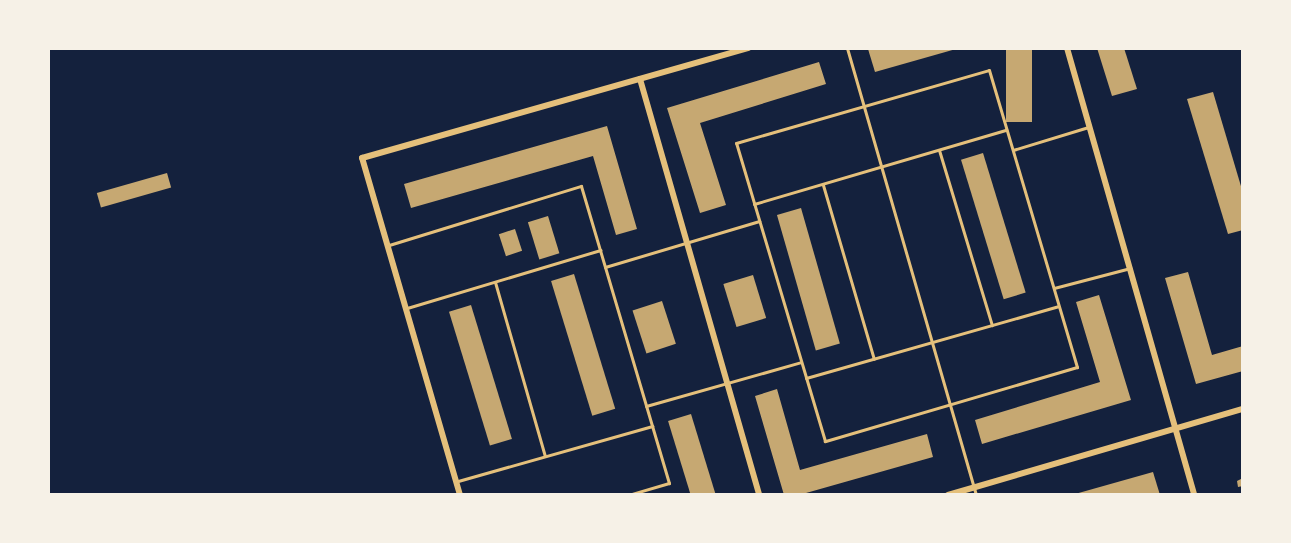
<!DOCTYPE html>
<html>
<head>
<meta charset="utf-8">
<style>
  body { margin:0 }
  #map { position:relative; width:1291px; height:543px; overflow:hidden; background:#14213d; font-family:Karla,sans-serif }
  div>[style] { position:absolute }
  .building>* { inset:0; background:#c6a872; transform-origin:0 0 }
  .service>* { height:3px; margin:-1.5px; padding:0 1.5px; transform-origin:1.5px; border-radius:1.5px; background:#e5c07b }
  .minor>* { height:6px; margin:-3px; padding:0 3px; transform-origin:3px; border-radius:3px; background:#e5c07b }
  span { translate:-50% -50%; white-space:nowrap; text-align:center; line-height:1.15; -webkit-text-stroke:4.5px #f6f1e7; paint-order:stroke }
  .frame { position:absolute; inset:0; border:50px solid #f6f1e7; pointer-events:none }
</style>
</head>
<body>
<div id="map">
  <div class="building">
    <i style="clip-path:polygon(872px 48px,956px 48px,956px 49px,875px 72px,868px 49px)"></i>
    <i style="left:1006px;top:48px;width:26px;height:74px"></i>
    <i style="clip-path:polygon(1097px 48px,1124px 48px,1137px 89px,1112px 96px)"></i>
    <i style="clip-path:polygon(819px 62px,826px 84px,700px 123px,726px 205px,700px 213px,667px 108px)"></i>
    <i style="clip-path:polygon(1213px 92px,1243px 193px,1243px 230px,1228px 234px,1187px 99px)"></i>
    <i style="clip-path:polygon(607px 126px,637px 229px,616px 235px,593px 156px,411px 208px,404px 184px)"></i>
    <i style="left:983px;top:153px;width:146px;height:23px;rotate:73deg"></i>
    <i style="left:167px;top:173px;width:15px;height:73px;rotate:74deg"></i>
    <i style="left:801px;top:208px;width:141px;height:25px;rotate:74deg"></i>
    <i style="left:548px;top:216px;width:39px;height:21px;rotate:73deg"></i>
    <i style="left:515px;top:229px;width:23px;height:17px;rotate:72deg"></i>
    <i style="clip-path:polygon(1188px 272px,1212px 355px,1243px 346px,1243px 371px,1196px 384px,1165px 278px)"></i>
    <i style="left:574px;top:274px;width:141px;height:24px;rotate:73deg"></i>
    <i style="left:753px;top:275px;width:45px;height:31px;rotate:73deg"></i>
    <i style="clip-path:polygon(1099px 295px,1131px 400px,982px 444px,975px 420px,1100px 382px,1076px 302px)"></i>
    <i style="left:662px;top:301px;width:45px;height:31px;rotate:72deg"></i>
    <i style="left:471px;top:305px;width:140px;height:23px;rotate:73deg"></i>
    <i style="clip-path:polygon(777px 389px,800px 470px,927px 434px,933px 457px,799px 495px,784px 495px,755px 396px)"></i>
    <i style="left:691px;top:414px;width:84px;height:24px;rotate:73deg"></i>
    <i style="clip-path:polygon(1153px 472px,1160px 495px,1075px 495px,1075px 494px)"></i>
    <i style="clip-path:polygon(1243px 478px,1243px 486px,1238px 487px,1237px 481px)"></i>
  </div>
  <div class="service">
    <i style="left:847px;top:48px;width:465px;rotate:73.9deg"></i>
    <i style="left:989px;top:70px;width:310px;rotate:73.5deg"></i>
    <i style="left:1077px;top:367px;width:263px;rotate:163.6deg"></i>
    <i style="left:825px;top:441px;width:311px;rotate:-106.6deg"></i>
    <i style="left:736px;top:143px;width:263px;rotate:-16.1deg"></i>
    <i style="left:939px;top:150px;width:183px;rotate:73.2deg"></i>
    <i style="left:1013px;top:150px;width:78px;rotate:-17deg"></i>
    <i style="left:823px;top:185px;width:181px;rotate:73.7deg"></i>
    <i style="left:754px;top:204px;width:263px;rotate:-16.4deg"></i>
    <i style="left:389px;top:245px;width:201px;rotate:-17.1deg"></i>
    <i style="left:581px;top:186px;width:310px;rotate:73.5deg"></i>
    <i style="left:669px;top:483px;width:43px;rotate:163.7deg"></i>
    <i style="left:605px;top:267px;width:161px;rotate:-16.6deg"></i>
    <i style="left:495px;top:282px;width:181px;rotate:74deg"></i>
    <i style="left:1054px;top:288px;width:79px;rotate:-14.7deg"></i>
    <i style="left:407px;top:308px;width:202px;rotate:-16.7deg"></i>
    <i style="left:806px;top:378px;width:262px;rotate:-15.9deg"></i>
    <i style="left:646px;top:406px;width:161px;rotate:-15.8deg"></i>
    <i style="left:458px;top:481px;width:202px;rotate:-15.8deg"></i>
  </div>
  <div class="minor">
    <i style="left:1067px;top:48px;width:465px;rotate:74.1deg"></i>
    <i style="left:640px;top:79px;width:433px;rotate:74deg"></i>
    <i style="left:460px;top:495px;width:351px;rotate:-106.2deg"></i>
    <i style="left:362px;top:158px;width:402px;rotate:-15.9deg"></i>
    <i style="left:948px;top:495px;width:307px;rotate:-16.3deg"></i>
  </div>
  <div class="frame"></div>
</div>
</body>
</html>
